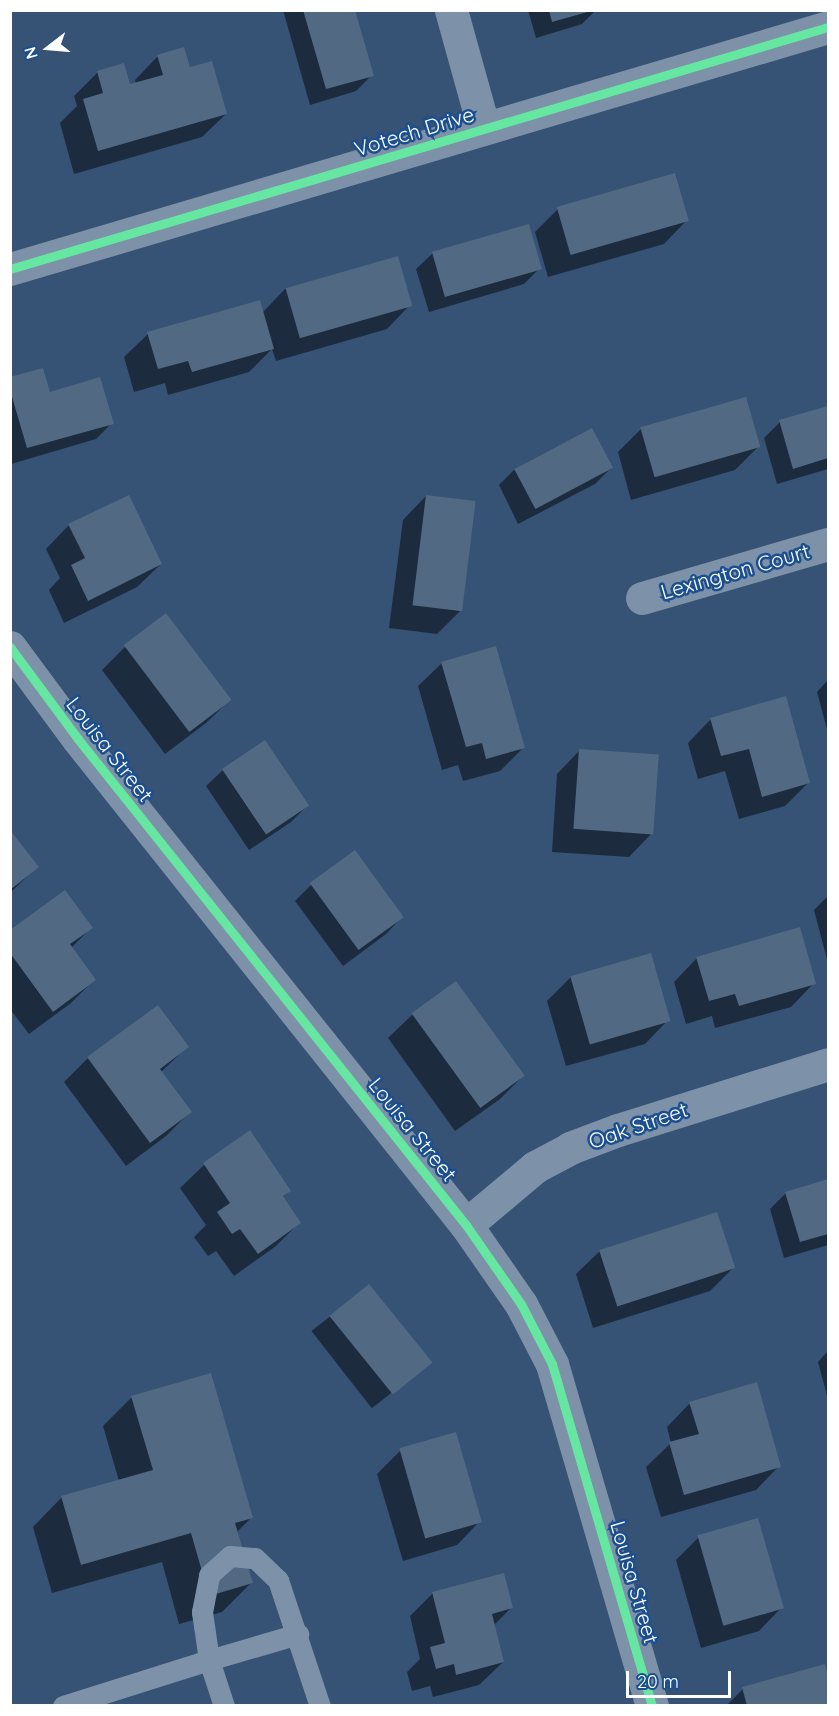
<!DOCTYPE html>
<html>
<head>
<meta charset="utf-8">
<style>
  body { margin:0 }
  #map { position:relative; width:839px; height:1716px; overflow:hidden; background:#365274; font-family:Quicksand,sans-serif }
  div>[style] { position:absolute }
  .shadow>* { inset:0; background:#0007; transform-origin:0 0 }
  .building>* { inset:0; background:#526984; transform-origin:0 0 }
  .service>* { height:21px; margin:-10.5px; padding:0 10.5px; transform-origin:10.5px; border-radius:10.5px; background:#7d92a8 }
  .minor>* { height:33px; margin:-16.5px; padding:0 16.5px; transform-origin:16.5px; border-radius:16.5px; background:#7d92a8 }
  .cycleway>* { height:9px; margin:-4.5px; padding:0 4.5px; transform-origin:4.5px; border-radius:4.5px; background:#66e7a1 }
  span { translate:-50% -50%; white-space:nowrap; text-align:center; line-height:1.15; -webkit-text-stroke:5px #1b4f8f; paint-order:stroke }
  .street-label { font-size:21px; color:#fff }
  .frame { position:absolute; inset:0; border:12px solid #fff; pointer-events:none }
  .north { position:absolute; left:18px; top:18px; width:60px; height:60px; -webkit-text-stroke:4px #1b4f8f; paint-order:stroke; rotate:254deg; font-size:16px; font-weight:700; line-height:24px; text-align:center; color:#fff }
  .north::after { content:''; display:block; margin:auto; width:21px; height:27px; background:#fff; clip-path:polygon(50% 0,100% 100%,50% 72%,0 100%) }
  .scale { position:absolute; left:626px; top:1671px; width:105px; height:27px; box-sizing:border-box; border:3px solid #fff; border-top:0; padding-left:8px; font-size:18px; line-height:21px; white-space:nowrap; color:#fff; -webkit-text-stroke:4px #1b4f8f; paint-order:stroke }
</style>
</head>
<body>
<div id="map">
  <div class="shadow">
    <i style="clip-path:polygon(283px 10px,353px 10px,372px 75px,356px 91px,310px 105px)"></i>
    <i style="clip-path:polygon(528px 10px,596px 10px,582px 24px,536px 38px)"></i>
    <i style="clip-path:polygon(158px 56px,189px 69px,226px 114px,202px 137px,74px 174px,60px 123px,77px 106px,74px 96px,98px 72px,129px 86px,136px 84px,135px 80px)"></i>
    <i style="clip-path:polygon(558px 209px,687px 220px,664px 244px,548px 277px,535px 232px)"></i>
    <i style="clip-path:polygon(433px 253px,540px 268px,524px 284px,429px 312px,416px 269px)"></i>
    <i style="clip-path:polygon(397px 258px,410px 305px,387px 329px,276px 361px,272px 349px,249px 372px,168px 395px,165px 383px,134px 392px,124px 357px,148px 334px,262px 313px,285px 289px)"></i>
    <i style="clip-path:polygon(10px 379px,49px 394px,112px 423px,96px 439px,11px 464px)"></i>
    <i style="clip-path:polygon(828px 408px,828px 469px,777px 484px,764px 438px,780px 422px)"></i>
    <i style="clip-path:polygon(641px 429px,758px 447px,735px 470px,631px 500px,618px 452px)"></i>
    <i style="clip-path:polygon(611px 468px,595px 484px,518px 524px,499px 485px,515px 469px)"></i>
    <i style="clip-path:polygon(426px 496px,460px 611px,437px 634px,389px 628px,403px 520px)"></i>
    <i style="clip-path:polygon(69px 525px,161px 564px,137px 587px,64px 623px,49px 590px,60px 578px,46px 549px)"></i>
    <i style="clip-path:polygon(125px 647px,230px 700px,206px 723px,165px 754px,102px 670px)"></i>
    <i style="clip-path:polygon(442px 663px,524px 747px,500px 771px,463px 781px,458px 765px,442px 770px,418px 686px)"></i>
    <i style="clip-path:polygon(828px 680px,828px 733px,817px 692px)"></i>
    <i style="clip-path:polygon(711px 719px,809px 782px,785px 806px,739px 819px,725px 771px,698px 779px,688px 743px)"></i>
    <i style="clip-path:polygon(580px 750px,652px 833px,629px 857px,552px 852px,557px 774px)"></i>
    <i style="clip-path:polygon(223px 770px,307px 806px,291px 822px,249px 850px,206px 786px)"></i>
    <i style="clip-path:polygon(10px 832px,37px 867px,10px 893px)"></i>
    <i style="clip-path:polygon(311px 885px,402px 917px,386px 934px,343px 966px,295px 901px)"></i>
    <i style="clip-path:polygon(828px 896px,828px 963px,814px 910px)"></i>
    <i style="clip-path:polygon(91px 928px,71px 948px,94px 980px,71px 1003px,29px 1034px,10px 1009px,10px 932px)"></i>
    <i style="clip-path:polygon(697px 958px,814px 983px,791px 1007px,715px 1028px,712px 1016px,686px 1024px,674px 982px)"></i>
    <i style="clip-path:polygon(571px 977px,668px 1020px,645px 1044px,566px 1066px,547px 1001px)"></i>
    <i style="clip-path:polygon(456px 983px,523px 1076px,500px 1099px,455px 1131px,388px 1038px,412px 1015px)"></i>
    <i style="clip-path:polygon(158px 1007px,187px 1047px,161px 1072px,190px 1112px,166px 1136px,126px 1166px,64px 1082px,88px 1058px)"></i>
    <i style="clip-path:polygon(250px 1133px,289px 1190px,282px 1198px,299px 1223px,276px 1246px,234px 1276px,216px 1251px,208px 1256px,194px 1237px,206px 1225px,180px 1188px,204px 1165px)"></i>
    <i style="clip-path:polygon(828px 1181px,828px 1245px,784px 1258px,770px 1209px,786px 1193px)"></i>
    <i style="clip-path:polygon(600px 1251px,733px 1268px,710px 1291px,593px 1328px,576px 1274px)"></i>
    <i style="left:369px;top:1286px;width:98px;height:73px;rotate:52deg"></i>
    <i style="clip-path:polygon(828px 1351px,828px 1399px,818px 1362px)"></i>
    <i style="clip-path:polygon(132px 1397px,251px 1518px,237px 1532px,251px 1583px,222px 1612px,179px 1624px,162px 1562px,52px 1593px,33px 1527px,62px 1497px,119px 1481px,103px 1426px)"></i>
    <i style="clip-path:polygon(690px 1403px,779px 1466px,756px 1490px,661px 1517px,646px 1467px,671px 1443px,667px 1427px)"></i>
    <i style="clip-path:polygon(401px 1450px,480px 1521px,457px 1545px,403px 1561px,377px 1474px)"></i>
    <i style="clip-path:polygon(699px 1537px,782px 1607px,759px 1631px,701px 1648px,676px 1560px)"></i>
    <i style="clip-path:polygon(433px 1593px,511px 1608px,493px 1626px,503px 1662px,479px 1685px,433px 1697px,430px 1686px,412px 1691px,407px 1672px,420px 1659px,410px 1616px)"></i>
    <i style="clip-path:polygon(824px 1666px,828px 1682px,828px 1706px,726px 1706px,743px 1689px)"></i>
  </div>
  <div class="building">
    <i style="clip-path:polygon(303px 10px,355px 10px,374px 76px,326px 89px)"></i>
    <i style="clip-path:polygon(549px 10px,591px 10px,591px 11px,552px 22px)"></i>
    <i style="clip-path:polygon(184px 47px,190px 67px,212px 61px,227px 114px,98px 151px,83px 99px,103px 93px,97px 71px,124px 63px,130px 84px,163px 75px,157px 55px)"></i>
    <i style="left:675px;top:173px;width:50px;height:123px;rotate:74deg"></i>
    <i style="left:529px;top:224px;width:47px;height:101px;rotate:74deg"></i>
    <i style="left:398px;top:256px;width:52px;height:117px;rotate:74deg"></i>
    <i style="clip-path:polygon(260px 300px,274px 349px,192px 372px,188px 361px,158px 369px,147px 332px)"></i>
    <i style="clip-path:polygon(43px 368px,50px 392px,100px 377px,114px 424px,27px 448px,10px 390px,10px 377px)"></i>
    <i style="left:746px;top:397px;width:52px;height:110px;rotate:74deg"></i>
    <i style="clip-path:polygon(828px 406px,828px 458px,793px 469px,779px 420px)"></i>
    <i style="left:592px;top:428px;width:45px;height:88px;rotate:62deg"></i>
    <i style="clip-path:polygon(129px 495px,162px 564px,88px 601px,71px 565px,85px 558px,68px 524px)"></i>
    <i style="left:426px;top:495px;width:50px;height:111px;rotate:7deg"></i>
    <i style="left:166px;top:613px;width:109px;height:53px;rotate:53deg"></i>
    <i style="clip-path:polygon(496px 646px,525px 748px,486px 759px,482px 743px,466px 747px,441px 662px)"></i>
    <i style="clip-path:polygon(786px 696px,810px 783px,762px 797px,749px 749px,721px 756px,710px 718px)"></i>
    <i style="left:265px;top:740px;width:79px;height:52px;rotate:56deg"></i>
    <i style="left:579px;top:749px;width:80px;height:80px;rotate:4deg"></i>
    <i style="clip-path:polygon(10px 830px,39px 867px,10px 890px)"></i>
    <i style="left:355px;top:850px;width:83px;height:56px;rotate:54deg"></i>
    <i style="clip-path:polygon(65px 890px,93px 928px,70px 944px,96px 980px,53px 1012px,10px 953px,10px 930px)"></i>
    <i style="clip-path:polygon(800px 927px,816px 984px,739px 1006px,735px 994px,709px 1001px,696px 957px)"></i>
    <i style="left:651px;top:953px;width:71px;height:84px;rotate:74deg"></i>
    <i style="left:456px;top:981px;width:117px;height:55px;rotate:54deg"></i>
    <i style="clip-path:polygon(158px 1005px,189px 1047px,160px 1069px,192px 1112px,150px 1143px,87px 1057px)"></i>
    <i style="clip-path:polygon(250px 1130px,291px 1191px,283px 1196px,301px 1223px,258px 1254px,240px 1229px,232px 1234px,217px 1212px,230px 1203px,203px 1163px)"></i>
    <i style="clip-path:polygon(828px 1179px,828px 1234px,800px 1242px,785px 1192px)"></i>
    <i style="left:717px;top:1212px;width:59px;height:124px;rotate:72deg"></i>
    <i style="left:369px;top:1284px;width:101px;height:51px;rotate:51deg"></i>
    <i style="clip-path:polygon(211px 1373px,253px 1518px,235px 1523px,253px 1583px,209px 1596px,191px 1533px,81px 1565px,61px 1496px,153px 1470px,131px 1396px)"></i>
    <i style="clip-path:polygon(757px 1382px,781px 1467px,684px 1495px,669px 1442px,699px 1434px,689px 1402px)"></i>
    <i style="left:456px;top:1432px;width:94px;height:59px;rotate:74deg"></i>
    <i style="left:758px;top:1518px;width:94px;height:63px;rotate:74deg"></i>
    <i style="clip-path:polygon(504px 1573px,513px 1608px,492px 1614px,504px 1662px,456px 1675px,454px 1664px,436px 1669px,430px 1647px,445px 1643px,432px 1592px)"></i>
    <i style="clip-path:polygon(825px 1664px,828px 1676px,828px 1706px,747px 1706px,742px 1687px)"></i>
  </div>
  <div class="service">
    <i style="left:63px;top:1706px;width:153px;rotate:-17.5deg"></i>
    <i style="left:209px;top:1660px;width:49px;rotate:-98.3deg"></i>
    <i style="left:202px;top:1612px;width:38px;rotate:-79deg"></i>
    <i style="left:209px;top:1575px;width:28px;rotate:-42deg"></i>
    <i style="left:230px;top:1556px;width:25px;rotate:5deg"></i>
    <i style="left:255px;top:1558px;width:32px;rotate:44deg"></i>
    <i style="left:278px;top:1580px;width:133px;rotate:71.6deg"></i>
    <i style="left:224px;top:1706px;width:48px;rotate:-108.1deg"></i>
    <i style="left:209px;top:1660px;width:93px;rotate:-16.3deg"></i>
  </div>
  <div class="minor">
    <i style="left:451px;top:10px;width:123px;rotate:74.5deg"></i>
    <i style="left:10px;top:269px;width:853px;rotate:-16.48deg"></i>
    <i style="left:642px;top:598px;width:194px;rotate:-16.2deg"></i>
    <i style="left:10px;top:647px;width:114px;rotate:53.5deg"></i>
    <i style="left:78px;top:739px;width:622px;rotate:51.4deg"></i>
    <i style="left:466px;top:1225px;width:96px;rotate:55.2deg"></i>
    <i style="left:521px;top:1304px;width:68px;rotate:62.7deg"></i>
    <i style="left:552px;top:1364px;width:356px;rotate:73.7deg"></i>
    <i style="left:466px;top:1225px;width:90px;rotate:-40deg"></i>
    <i style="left:535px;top:1167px;width:40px;rotate:-28deg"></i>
    <i style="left:570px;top:1148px;width:51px;rotate:-20.6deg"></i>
    <i style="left:618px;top:1130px;width:220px;rotate:-17.4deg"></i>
  </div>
  <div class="cycleway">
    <i style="left:10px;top:269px;width:853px;rotate:-16.48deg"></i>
    <i style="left:10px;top:647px;width:114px;rotate:53.5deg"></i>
    <i style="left:78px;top:739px;width:622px;rotate:51.4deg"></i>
    <i style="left:466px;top:1225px;width:96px;rotate:55.2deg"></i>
    <i style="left:521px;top:1304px;width:68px;rotate:62.7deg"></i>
    <i style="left:552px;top:1364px;width:356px;rotate:73.7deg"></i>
  </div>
  <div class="street-label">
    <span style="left:414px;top:131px;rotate:-17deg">Votech Drive</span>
    <span style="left:735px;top:571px;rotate:-16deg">Lexington Court</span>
    <span style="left:110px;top:749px;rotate:52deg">Louisa Street</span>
    <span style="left:638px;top:1125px;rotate:-19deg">Oak Street</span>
    <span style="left:413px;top:1129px;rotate:51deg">Louisa Street</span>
    <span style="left:635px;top:1582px;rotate:74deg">Louisa Street</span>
  </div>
  <div class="frame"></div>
  <div class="north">N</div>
  <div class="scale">20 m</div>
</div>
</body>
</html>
